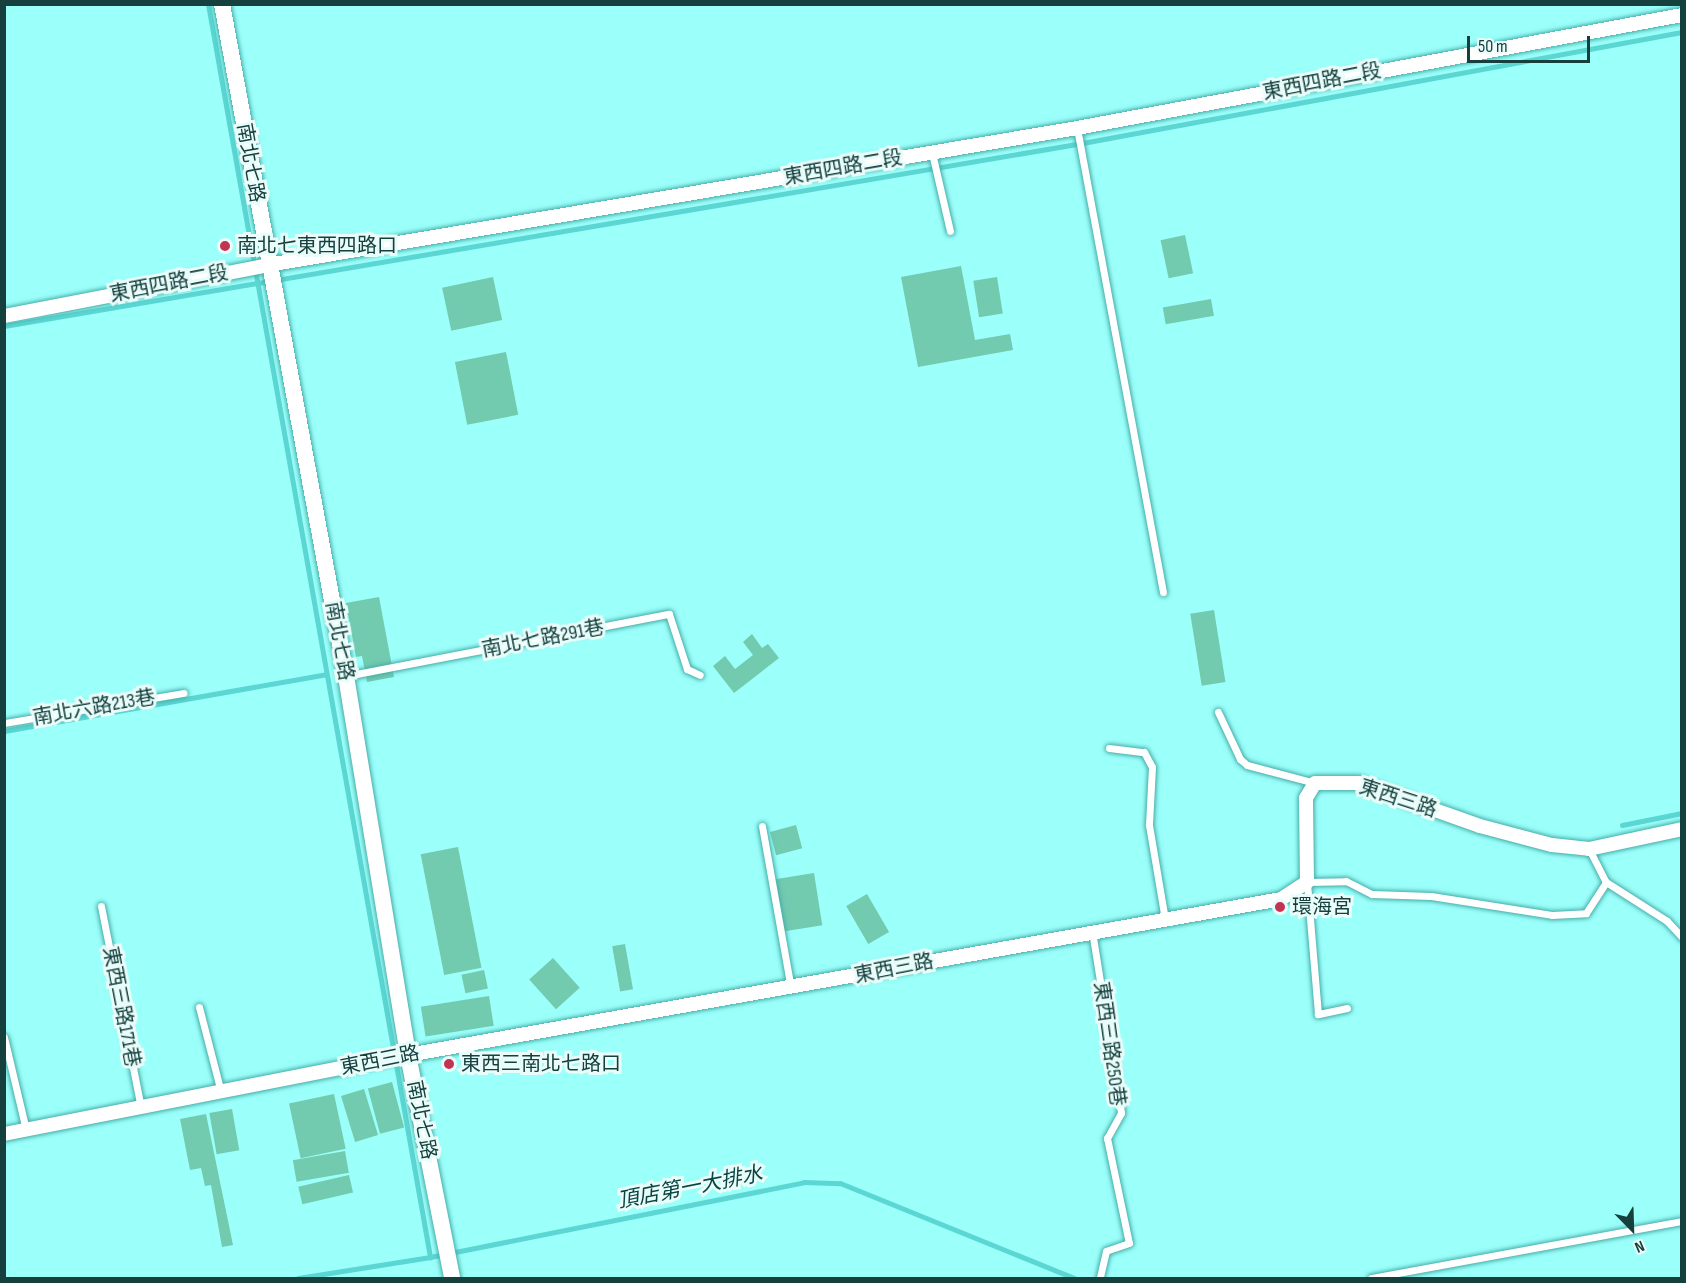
<!DOCTYPE html>
<html>
<head>
<meta charset="utf-8">
<style>
  body { margin:0 }
  #map { position:relative; width:1686px; height:1283px; overflow:hidden; background:#9bfffa; font-family:"Sofia Sans Condensed","Noto Sans TC",sans-serif }
  div>[style] { position:absolute }
  .stream>* { height:5px; margin:-2.5px; padding:0 2.5px; transform-origin:2.5px; border-radius:2.5px; background:#5bd6d2 }
  .building>* { inset:0; background:#72caaf; transform-origin:0 0 }
  .roads { filter:drop-shadow(0 0 2px #46ada9) drop-shadow(0 0 2px #46ada9) }
  .service>* { height:7px; margin:-3.5px; padding:0 3.5px; transform-origin:3.5px; border-radius:3.5px; background:#fff }
  .minor>* { height:14px; margin:-7px; padding:0 7px; transform-origin:7px; border-radius:7px; background:#fff }
  .tertiary>* { height:16px; margin:-8px; padding:0 8px; transform-origin:8px; border-radius:8px; background:#fff }
  .dots>* { width:16px; height:16px; translate:-50% -50%; box-sizing:border-box; border:3px solid #eafcfa; border-radius:50% }
  span { translate:-50% -50%; white-space:nowrap; text-align:center; line-height:1.15; -webkit-text-stroke:6px #eafcfa; paint-order:stroke }
  .street-label { font-size:20px; color:#15403e }
  .poi-label { font-size:20px; color:#15403e }
  .left { translate:0 -50%; text-align:left }
  .water-label { font-size:21px; color:#094442; font-style:italic }
  .frame { position:absolute; inset:0; border:6px solid #15403e; pointer-events:none }
  .north { position:absolute; left:1602px; top:1199px; width:60px; height:60px; -webkit-text-stroke:4px #eafcfa; paint-order:stroke; rotate:157deg; font-size:16px; font-weight:700; line-height:24px; text-align:center; color:#15403e }
  .north::after { content:''; display:block; margin:auto; width:21px; height:27px; background:#15403e; clip-path:polygon(50% 0,100% 100%,50% 72%,0 100%) }
  .scale { position:absolute; left:1467px; top:36px; width:123px; height:27px; box-sizing:border-box; border:3px solid #15403e; border-top:0; padding-left:8px; font-size:18px; line-height:21px; white-space:nowrap; color:#15403e; -webkit-text-stroke:4px #eafcfa; paint-order:stroke }
</style>
</head>
<body>
<div id="map">
  <div class="stream">
    <i style="left:208px;top:4px;width:1273px;rotate:79.95deg"></i>
    <i style="left:4px;top:326px;width:1088px;rotate:-9.63deg"></i>
    <i style="left:1077px;top:144px;width:615px;rotate:-10.49deg"></i>
    <i style="left:4px;top:731px;width:327px;rotate:-10deg"></i>
    <i style="left:1622px;top:825px;width:61px;rotate:-11.3deg"></i>
    <i style="left:298px;top:1278px;width:134px;rotate:-9deg"></i>
    <i style="left:430px;top:1257px;width:381px;rotate:-11.3deg"></i>
    <i style="left:804px;top:1182px;width:36px;rotate:2deg"></i>
    <i style="left:840px;top:1183px;width:253px;rotate:22.1deg"></i>
  </div>
  <div class="building">
    <i style="left:1185px;top:235px;width:39px;height:25px;rotate:78deg"></i>
    <i style="clip-path:polygon(961px 266px,975px 340px,1010px 334px,1013px 350px,918px 367px,901px 277px)"></i>
    <i style="left:493px;top:277px;width:44px;height:52px;rotate:78deg"></i>
    <i style="left:997px;top:277px;width:37px;height:24px;rotate:81deg"></i>
    <i style="left:1211px;top:299px;width:17px;height:49px;rotate:80deg"></i>
    <i style="left:506px;top:352px;width:64px;height:52px;rotate:79deg"></i>
    <i style="clip-path:polygon(379px 597px,394px 677px,367px 682px,362px 656px,356px 657px,346px 603px)"></i>
    <i style="left:1214px;top:610px;width:73px;height:24px;rotate:81deg"></i>
    <i style="clip-path:polygon(752px 634px,762px 648px,768px 644px,779px 658px,734px 693px,713px 666px,725px 656px,735px 669px,753px 655px,743px 642px)"></i>
    <i style="left:796px;top:825px;width:24px;height:27px;rotate:75deg"></i>
    <i style="left:458px;top:847px;width:123px;height:38px;rotate:79deg"></i>
    <i style="left:814px;top:873px;width:53px;height:41px;rotate:81deg"></i>
    <i style="left:867px;top:894px;width:44px;height:24px;rotate:60deg"></i>
    <i style="left:625px;top:944px;width:46px;height:13px;rotate:80deg"></i>
    <i style="left:553px;top:958px;width:40px;height:32px;rotate:48deg"></i>
    <i style="left:484px;top:970px;width:19px;height:23px;rotate:78deg"></i>
    <i style="left:489px;top:996px;width:30px;height:69px;rotate:81deg"></i>
    <i style="left:392px;top:1082px;width:47px;height:25px;rotate:75deg"></i>
    <i style="left:364px;top:1089px;width:48px;height:24px;rotate:73deg"></i>
    <i style="left:334px;top:1094px;width:56px;height:46px;rotate:78deg"></i>
    <i style="left:232px;top:1109px;width:42px;height:23px;rotate:80deg"></i>
    <i style="clip-path:polygon(206px 1114px,233px 1245px,222px 1247px,211px 1185px,205px 1186px,201px 1168px,190px 1170px,180px 1119px)"></i>
    <i style="left:345px;top:1151px;width:22px;height:53px;rotate:80deg"></i>
    <i style="left:349px;top:1175px;width:18px;height:52px;rotate:77deg"></i>
  </div>
  <div class="roads">
    <div class="service">
      <i style="left:1077px;top:128px;width:472px;rotate:79.5deg"></i>
      <i style="left:932px;top:153px;width:80px;rotate:77deg"></i>
      <i style="left:346px;top:676px;width:329px;rotate:-10.9deg"></i>
      <i style="left:669px;top:614px;width:58px;rotate:71.9deg"></i>
      <i style="left:687px;top:669px;width:14px;rotate:25deg"></i>
      <i style="left:1218px;top:712px;width:52px;rotate:64.9deg"></i>
      <i style="left:1240px;top:759px;width:9px;rotate:41deg"></i>
      <i style="left:1247px;top:765px;width:70px;rotate:14.8deg"></i>
      <i style="left:4px;top:723px;width:182px;rotate:-9.5deg"></i>
      <i style="left:1109px;top:748px;width:35px;rotate:7deg"></i>
      <i style="left:1144px;top:752px;width:17px;rotate:62deg"></i>
      <i style="left:1152px;top:767px;width:58px;rotate:93deg"></i>
      <i style="left:1149px;top:825px;width:96px;rotate:80.4deg"></i>
      <i style="left:762px;top:826px;width:165px;rotate:79.9deg"></i>
      <i style="left:1589px;top:849px;width:37px;rotate:63deg"></i>
      <i style="left:1606px;top:882px;width:72px;rotate:32.6deg"></i>
      <i style="left:1667px;top:921px;width:22px;rotate:47deg"></i>
      <i style="left:101px;top:906px;width:206px;rotate:78.8deg"></i>
      <i style="left:1092px;top:931px;width:184px;rotate:80.9deg"></i>
      <i style="left:1121px;top:1113px;width:29px;rotate:119deg"></i>
      <i style="left:1107px;top:1138px;width:107px;rotate:78.2deg"></i>
      <i style="left:1129px;top:1243px;width:24px;rotate:161deg"></i>
      <i style="left:1106px;top:1251px;width:28px;rotate:103deg"></i>
      <i style="left:199px;top:1007px;width:88px;rotate:75.5deg"></i>
      <i style="left:1347px;top:1008px;width:30px;rotate:168deg"></i>
      <i style="left:1318px;top:1014px;width:132px;rotate:-94.8deg"></i>
      <i style="left:1307px;top:882px;width:39px;rotate:-1deg"></i>
      <i style="left:1346px;top:881px;width:29px;rotate:27deg"></i>
      <i style="left:1372px;top:894px;width:59px;rotate:1.9deg"></i>
      <i style="left:1431px;top:896px;width:122px;rotate:8.9deg"></i>
      <i style="left:1552px;top:915px;width:34px;rotate:-3deg"></i>
      <i style="left:1586px;top:913px;width:37px;rotate:-57deg"></i>
      <i style="left:4px;top:1037px;width:96px;rotate:76.7deg"></i>
      <i style="left:1371px;top:1278px;width:316px;rotate:-10.4deg"></i>
    </div>
    <div class="minor">
      <i style="left:4px;top:316px;width:269px;rotate:-10.9deg"></i>
      <i style="left:268px;top:265px;width:821px;rotate:-9.61deg"></i>
      <i style="left:1077px;top:128px;width:615px;rotate:-10.58deg"></i>
      <i style="left:4px;top:1134px;width:412px;rotate:-11.1deg"></i>
      <i style="left:408px;top:1055px;width:887px;rotate:-10.13deg"></i>
      <i style="left:1281px;top:899px;width:31px;rotate:-33deg"></i>
      <i style="left:1307px;top:882px;width:84px;rotate:-90.7deg"></i>
      <i style="left:1306px;top:798px;width:17px;rotate:-59deg"></i>
      <i style="left:1315px;top:783px;width:44px"></i>
      <i style="left:1359px;top:783px;width:128px;rotate:19.6deg"></i>
      <i style="left:1480px;top:826px;width:74px;rotate:14.8deg"></i>
      <i style="left:1552px;top:845px;width:37px;rotate:6deg"></i>
      <i style="left:1589px;top:849px;width:95px;rotate:-12.1deg"></i>
    </div>
    <div class="tertiary">
      <i style="left:222px;top:4px;width:683px;rotate:79.55deg"></i>
      <i style="left:346px;top:676px;width:384px;rotate:80.7deg"></i>
      <i style="left:408px;top:1055px;width:227px;rotate:78.8deg"></i>
    </div>
  </div>
  <div class="dots">
    <i style="left:225px;top:246px;background:#c33354"></i>
    <i style="left:1280px;top:907px;background:#c33354"></i>
    <i style="left:449px;top:1064px;background:#c33354"></i>
  </div>
  <div class="street-label">
    <span style="left:1322px;top:82px;rotate:-11deg">東西四路二段</span>
    <span style="left:250px;top:163px;rotate:80deg">南北七路</span>
    <span style="left:843px;top:168px;rotate:-10deg">東西四路二段</span>
    <span style="left:169px;top:284px;rotate:-11deg">東西四路二段</span>
    <span style="left:543px;top:639px;rotate:-11deg">南北七路291巷</span>
    <span style="left:339px;top:641px;rotate:80deg">南北七路</span>
    <span style="left:94px;top:708px;rotate:-10deg">南北六路213巷</span>
    <span style="left:1398px;top:799px;rotate:18deg">東西三路</span>
    <span style="left:894px;top:969px;rotate:-11deg">東西三路</span>
    <span style="left:121px;top:1007px;rotate:79deg">東西三路171巷</span>
    <span style="left:1109px;top:1044px;rotate:82deg">東西三路250巷</span>
    <span style="left:380px;top:1061px;rotate:-11deg">東西三路</span>
    <span style="left:421px;top:1120px;rotate:79deg">南北七路</span>
  </div>
  <div class="poi-label">
    <span class="left" style="left:237px;top:246px">南北七東西四路口</span>
    <span class="left" style="left:1292px;top:907px">環海宮</span>
    <span class="left" style="left:461px;top:1064px">東西三南北七路口</span>
  </div>
  <div class="water-label">
    <span style="left:690px;top:1188px;rotate:-11deg">頂店第一大排水</span>
  </div>
  <div class="frame"></div>
  <div class="north">N</div>
  <div class="scale">50 m</div>
</div>
</body>
</html>
